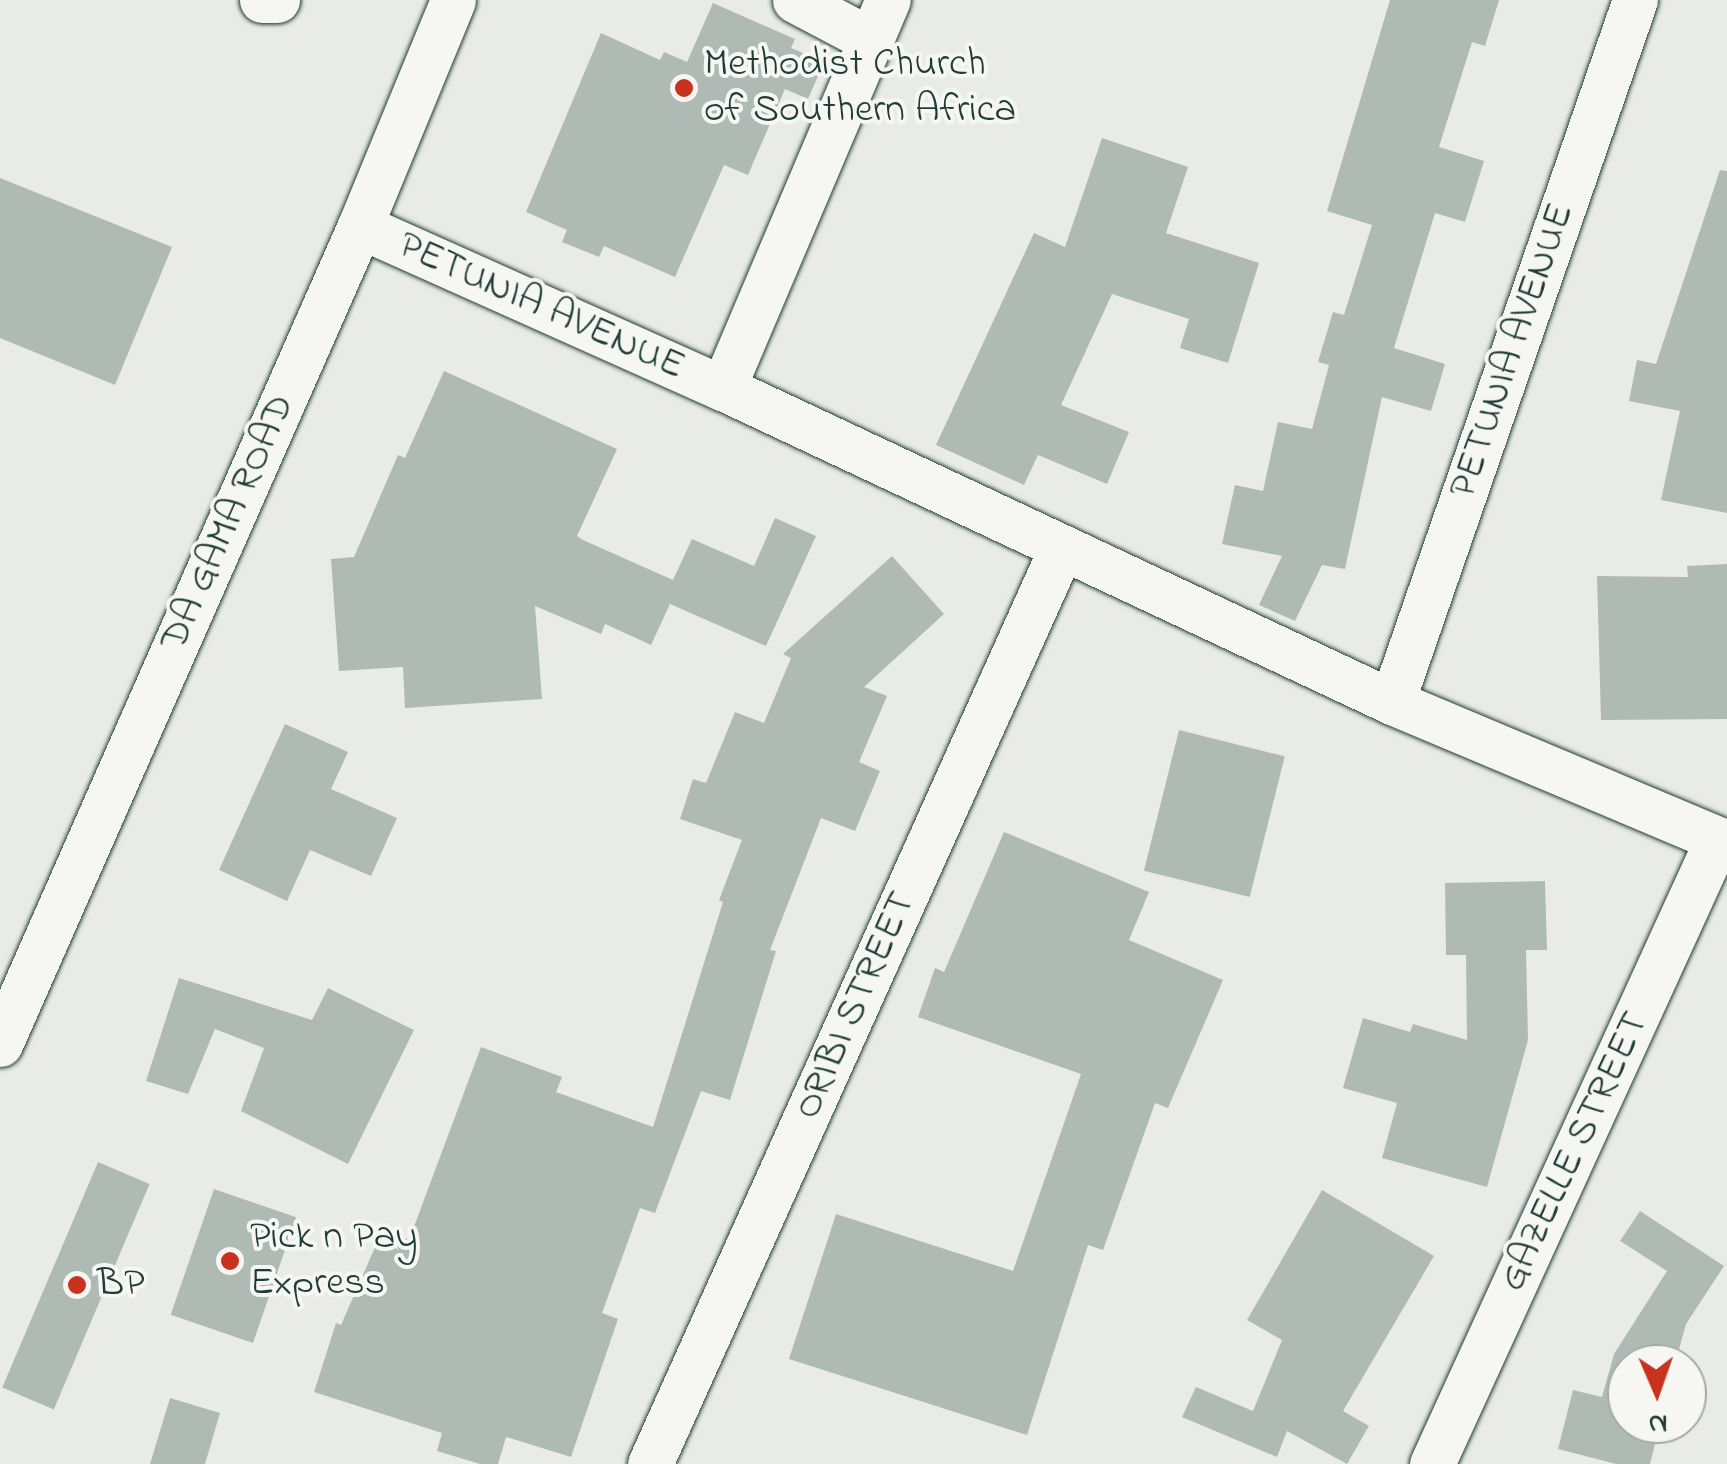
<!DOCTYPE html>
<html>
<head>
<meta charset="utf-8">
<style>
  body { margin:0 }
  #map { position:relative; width:1727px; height:1464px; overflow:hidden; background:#e9ebe7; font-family:"Indie Flower",sans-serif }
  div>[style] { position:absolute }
  .building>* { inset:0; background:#b0bab5; transform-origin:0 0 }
  .roads { filter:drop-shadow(0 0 2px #1f3d34) drop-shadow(0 0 2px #1f3d34) }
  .minor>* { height:45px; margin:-22.5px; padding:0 22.5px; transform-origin:22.5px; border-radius:22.5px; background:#f6f6f2 }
  .dots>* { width:28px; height:28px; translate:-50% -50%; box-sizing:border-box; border:5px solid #f6f6f2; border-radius:50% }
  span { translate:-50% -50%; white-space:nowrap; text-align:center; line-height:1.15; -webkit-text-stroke:8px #f6f6f2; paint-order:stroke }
  .poi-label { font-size:40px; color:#1f3d34 }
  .left { translate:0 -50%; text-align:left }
  .street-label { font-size:40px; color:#1f3d34 }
  .north { position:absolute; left:1607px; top:1344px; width:100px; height:100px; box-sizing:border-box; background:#f6f6f2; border:2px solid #a0aca6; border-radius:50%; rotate:178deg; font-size:28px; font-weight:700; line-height:40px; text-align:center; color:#1f3d34 }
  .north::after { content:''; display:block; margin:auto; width:35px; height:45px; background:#c8321e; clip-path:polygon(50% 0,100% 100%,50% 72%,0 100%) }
</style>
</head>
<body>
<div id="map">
  <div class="building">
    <i style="clip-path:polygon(1390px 0,1499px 0,1485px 46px,1472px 42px,1439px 147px,1484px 161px,1465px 222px,1435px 213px,1394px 348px,1445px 364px,1431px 411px,1382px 397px,1345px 569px,1322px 565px,1295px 621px,1259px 605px,1282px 556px,1222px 544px,1235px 485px,1263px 491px,1278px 422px,1312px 429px,1329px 365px,1318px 362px,1333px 312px,1344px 315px,1372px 225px,1327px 211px)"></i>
    <i style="clip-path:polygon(713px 3px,795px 39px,791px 48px,824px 62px,808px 99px,785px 89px,748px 175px,724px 165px,675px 277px,604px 246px,599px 257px,562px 242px,567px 230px,526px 212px,601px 33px,660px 60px,664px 52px,687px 62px)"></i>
    <i style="clip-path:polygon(1102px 138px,1188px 167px,1166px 233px,1259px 263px,1228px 363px,1180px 348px,1189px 319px,1112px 294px,1061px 405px,1129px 432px,1107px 484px,1038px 455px,1024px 485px,936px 445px,1034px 233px,1065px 247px)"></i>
    <i style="clip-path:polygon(1720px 170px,1727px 171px,1727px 513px,1661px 500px,1680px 411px,1629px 401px,1637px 360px,1656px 364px)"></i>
    <i style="clip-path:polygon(0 178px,172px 247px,115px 385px,0 338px)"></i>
    <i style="clip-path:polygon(444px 371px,617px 449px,577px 536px,583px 540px,673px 580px,692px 539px,754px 566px,775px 518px,816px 536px,766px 646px,670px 604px,651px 645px,605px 624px,601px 634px,535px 606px,542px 699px,405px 708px,403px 667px,339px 671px,331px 559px,354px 557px,398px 455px,405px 458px)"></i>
    <i style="clip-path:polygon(892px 556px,944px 614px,864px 687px,887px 696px,859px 762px,880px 771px,855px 831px,821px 818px,770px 950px,776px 951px,730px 1100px,701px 1091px,655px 1213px,640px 1208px,602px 1313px,618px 1319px,571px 1457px,506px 1437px,498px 1464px,480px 1464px,437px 1451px,442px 1433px,314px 1392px,336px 1323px,341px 1325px,383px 1229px,409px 1240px,481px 1047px,562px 1077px,556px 1092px,653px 1127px,723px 902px,719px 900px,742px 840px,680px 819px,693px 779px,706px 783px,735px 712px,764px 723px,791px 658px,783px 654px)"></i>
    <i style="clip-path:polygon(1727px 564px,1727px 719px,1601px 720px,1597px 576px,1688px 577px,1687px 566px)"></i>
    <i style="clip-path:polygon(285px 724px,348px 752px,331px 789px,397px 818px,371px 876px,310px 850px,287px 901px,219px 870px)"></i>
    <i style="left:1179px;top:730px;width:109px;height:145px;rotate:14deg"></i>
    <i style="clip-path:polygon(1004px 832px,1149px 892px,1129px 940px,1223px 980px,1168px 1108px,1155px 1103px,1103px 1250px,1088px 1245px,1027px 1435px,789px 1359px,836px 1214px,1013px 1271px,1081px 1074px,918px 1017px,935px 968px,944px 972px)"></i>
    <i style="clip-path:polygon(1545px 881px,1547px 950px,1526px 950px,1528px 1040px,1487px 1187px,1382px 1158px,1397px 1103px,1343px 1088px,1363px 1018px,1410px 1032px,1413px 1024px,1467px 1040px,1466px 955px,1446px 955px,1445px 883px)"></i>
    <i style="clip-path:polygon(179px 978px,312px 1020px,328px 988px,414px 1030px,348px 1164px,241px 1111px,264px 1048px,215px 1029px,188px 1094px,146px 1081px)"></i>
    <i style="left:98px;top:1162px;width:56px;height:245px;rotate:23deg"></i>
    <i style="left:214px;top:1189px;width:87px;height:133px;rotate:19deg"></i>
    <i style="clip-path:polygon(1322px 1190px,1434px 1256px,1343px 1411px,1369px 1426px,1347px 1464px,1287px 1431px,1277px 1457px,1182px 1417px,1196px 1387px,1253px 1411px,1282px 1340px,1247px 1320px)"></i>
    <i style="clip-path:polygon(1640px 1211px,1724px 1266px,1686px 1324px,1675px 1364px,1627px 1364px,1627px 1424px,1660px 1424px,1650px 1464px,1616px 1464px,1558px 1449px,1573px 1390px,1602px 1397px,1614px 1354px,1667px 1271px,1620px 1241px)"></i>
    <i style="clip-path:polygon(170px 1398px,220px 1413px,205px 1464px,150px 1464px)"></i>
  </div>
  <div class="roads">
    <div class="minor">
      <i style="left:262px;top:0;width:15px"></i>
      <i style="left:795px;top:0;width:86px;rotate:27.8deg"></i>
      <i style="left:360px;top:226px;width:398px;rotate:24.1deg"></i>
      <i style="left:723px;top:388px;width:739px;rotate:25.14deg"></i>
      <i style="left:1392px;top:702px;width:363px;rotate:22.8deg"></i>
      <i style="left:723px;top:388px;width:422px;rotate:-67deg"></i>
      <i style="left:1392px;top:702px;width:743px;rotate:-70.91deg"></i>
      <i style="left:0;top:1044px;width:894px;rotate:-66.25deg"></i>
      <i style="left:360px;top:226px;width:244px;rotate:-67.6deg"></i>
      <i style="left:650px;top:1464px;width:1005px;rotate:-65.81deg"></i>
      <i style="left:1432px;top:1464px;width:686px;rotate:-65.45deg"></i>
    </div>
  </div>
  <div class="dots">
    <i style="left:684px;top:88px;background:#c8321e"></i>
    <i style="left:230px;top:1261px;background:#c8321e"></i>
    <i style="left:77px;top:1285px;background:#c8321e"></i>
  </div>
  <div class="poi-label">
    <span class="left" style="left:704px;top:88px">Methodist Church<br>of Southern Africa</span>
    <span class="left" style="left:250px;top:1261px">Pick n Pay<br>Express</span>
    <span class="left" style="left:97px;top:1285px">BP</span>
  </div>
  <div class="street-label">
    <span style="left:541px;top:307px;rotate:24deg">PETUNIA AVENUE</span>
    <span style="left:1513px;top:351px;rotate:-71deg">PETUNIA AVENUE</span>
    <span style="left:229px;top:523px;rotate:-66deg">DA GAMA ROAD</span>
    <span style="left:856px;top:1006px;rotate:-66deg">ORIBI STREET</span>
    <span style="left:1575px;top:1152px;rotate:-65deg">GAZELLE STREET</span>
  </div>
  <div class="north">N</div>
</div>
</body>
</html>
